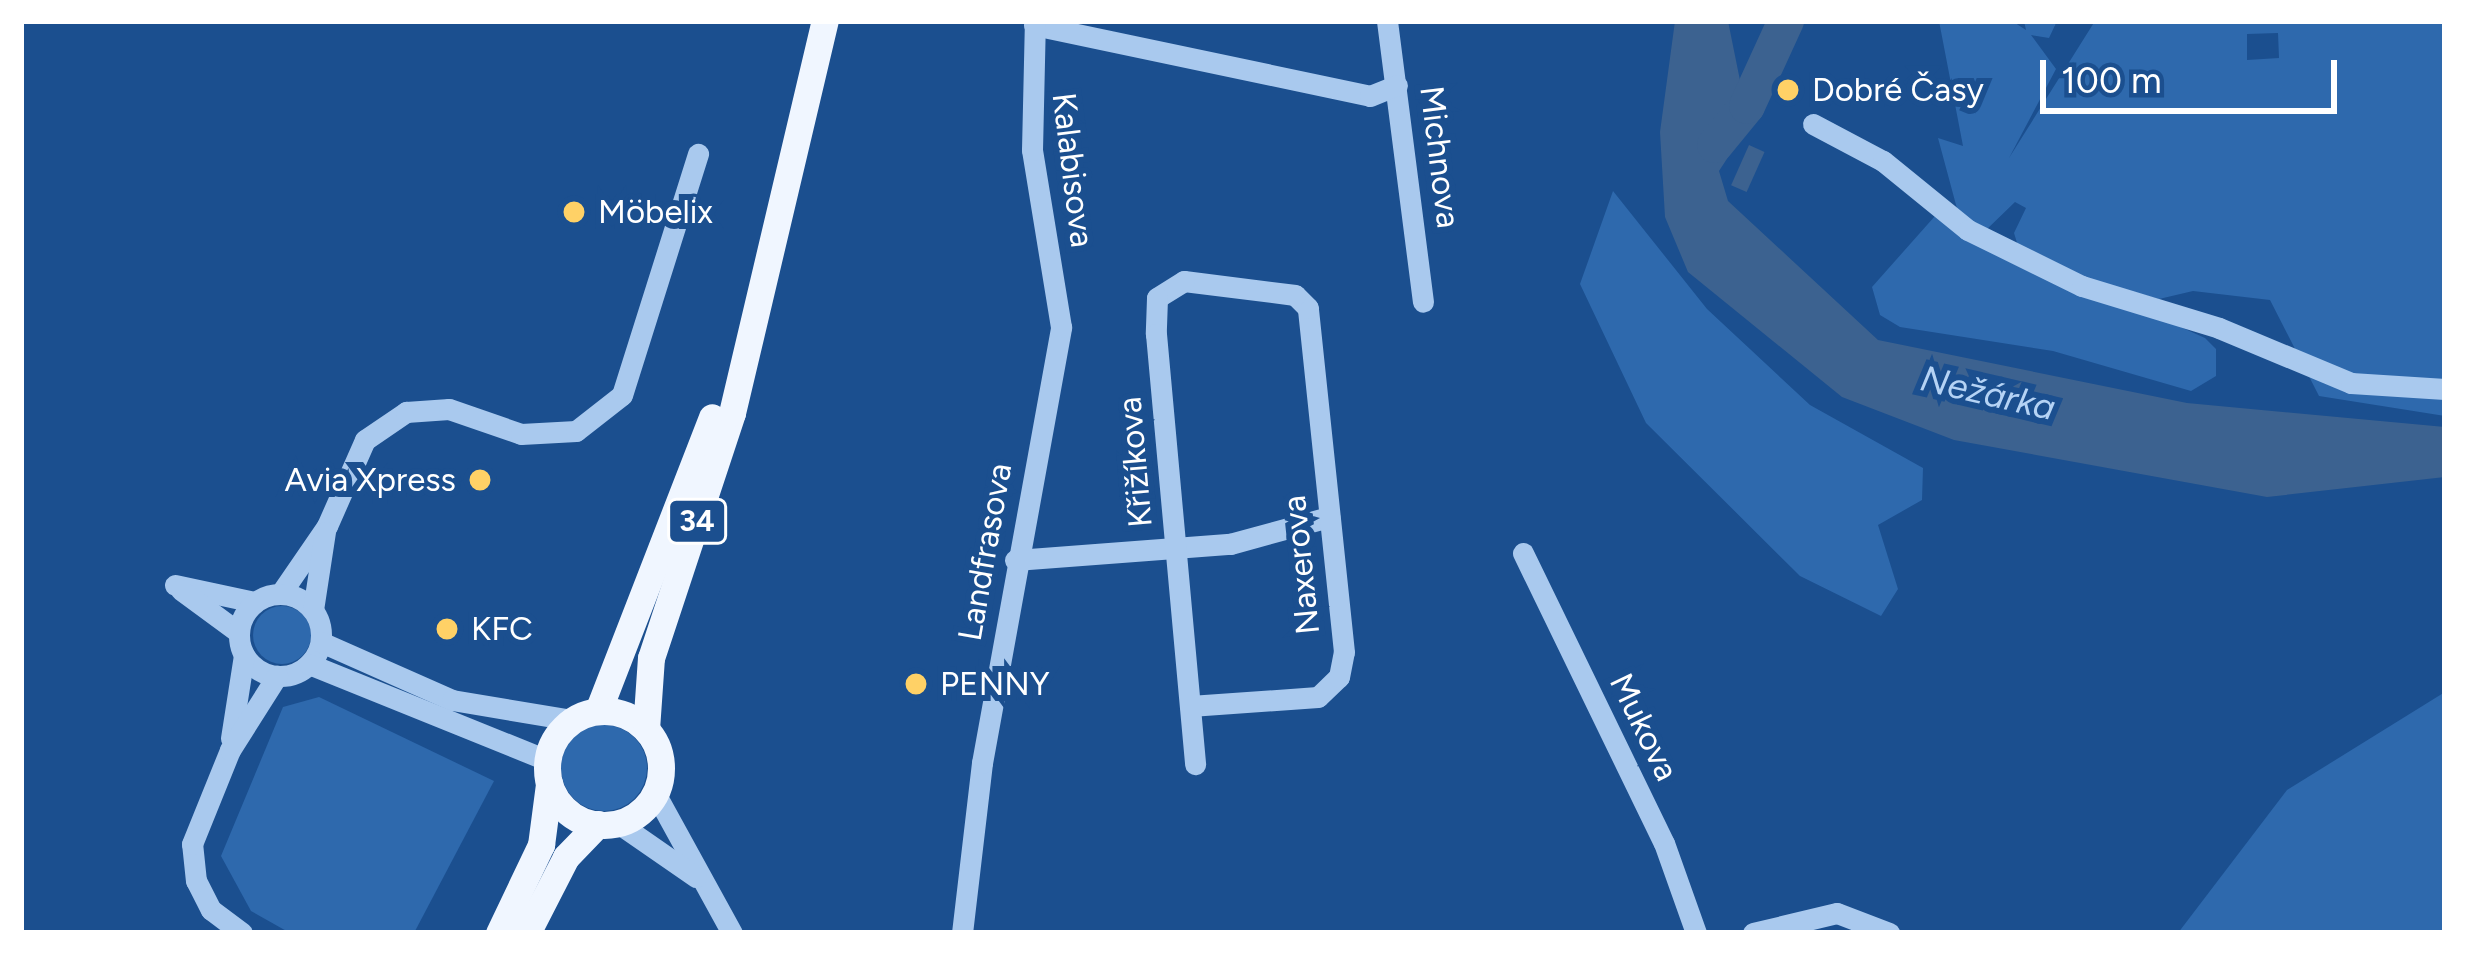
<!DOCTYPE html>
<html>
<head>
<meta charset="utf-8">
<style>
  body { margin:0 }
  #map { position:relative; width:2466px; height:954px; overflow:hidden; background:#1b4f8f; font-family:Figtree,sans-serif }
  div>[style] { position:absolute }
  .green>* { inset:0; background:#2e69ad }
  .round { border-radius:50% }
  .water>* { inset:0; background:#3c6290; transform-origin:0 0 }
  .river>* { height:36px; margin:-18px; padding:0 18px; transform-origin:18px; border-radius:18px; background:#3c6290 }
  .minor>* { height:21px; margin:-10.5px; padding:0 10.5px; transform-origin:10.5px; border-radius:10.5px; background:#a9c9ee }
  .minor>.ring { margin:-10.5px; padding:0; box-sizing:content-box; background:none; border:21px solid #a9c9ee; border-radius:50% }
  .major>* { height:27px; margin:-13.5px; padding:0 13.5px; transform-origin:13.5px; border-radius:13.5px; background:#f0f6ff }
  .major>.ring { margin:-13.5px; padding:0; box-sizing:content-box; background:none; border:27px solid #f0f6ff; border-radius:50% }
  .dots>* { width:33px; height:33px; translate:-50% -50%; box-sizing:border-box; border:6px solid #1b4f8f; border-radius:50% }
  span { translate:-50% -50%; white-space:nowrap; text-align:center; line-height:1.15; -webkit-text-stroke:12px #1b4f8f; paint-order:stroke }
  .shield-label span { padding:3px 9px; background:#1b4f8f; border:3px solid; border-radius:9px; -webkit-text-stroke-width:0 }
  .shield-label { font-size:30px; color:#fff; font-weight:700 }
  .poi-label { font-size:33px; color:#fff }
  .left { translate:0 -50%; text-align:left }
  .right { translate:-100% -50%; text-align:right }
  .street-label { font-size:33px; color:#fff }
  .water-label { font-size:36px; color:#b5d3f5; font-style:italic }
  .frame { position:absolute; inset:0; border:24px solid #fff; pointer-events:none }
  .scale { position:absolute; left:2040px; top:60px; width:297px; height:54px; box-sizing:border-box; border:6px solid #fff; border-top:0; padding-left:15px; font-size:36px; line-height:42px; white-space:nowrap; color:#fff; -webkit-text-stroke:9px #1b4f8f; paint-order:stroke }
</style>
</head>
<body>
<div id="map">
  <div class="green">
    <i style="clip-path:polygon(evenodd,1939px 21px,2012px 21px,2026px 30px,2024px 21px,2057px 21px,2049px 38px,2031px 35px,2056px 69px,2009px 158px,2095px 21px,2445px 21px,2445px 416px,2319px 396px,2270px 300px,2193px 291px,2159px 299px,2070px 274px,2018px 246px,2014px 233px,2026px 208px,2015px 202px,1984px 232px,1959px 216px,1938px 138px,1963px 146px,1939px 21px,2278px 33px,2279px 58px,2247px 60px,2247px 34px,2278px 33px)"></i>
    <i style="clip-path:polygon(1613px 191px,1707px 309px,1810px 405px,1923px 468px,1922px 500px,1878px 525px,1898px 589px,1881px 616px,1800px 576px,1646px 423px,1580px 284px)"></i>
    <i style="clip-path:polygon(1935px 216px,2205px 338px,2216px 349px,2216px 376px,2191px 391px,2053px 351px,1900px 327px,1880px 315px,1872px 287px)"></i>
    <i class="round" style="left:253px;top:606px;width:58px;height:58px"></i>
    <i style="clip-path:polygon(2445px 692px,2445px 933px,2178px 933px,2287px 790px)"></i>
    <i style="clip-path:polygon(319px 697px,494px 781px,414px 933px,290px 933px,251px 911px,221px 856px,283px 707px)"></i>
    <i class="round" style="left:561px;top:725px;width:86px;height:86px"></i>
  </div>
  <div class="water">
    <i style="clip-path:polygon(1675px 21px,1728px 21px,1749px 125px,1719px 171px,1728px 201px,1878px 340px,2187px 403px,2445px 427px,2445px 477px,2267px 497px,1954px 440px,1842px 397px,1688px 272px,1665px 217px,1660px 132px)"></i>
    <i style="left:1749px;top:145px;width:17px;height:44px;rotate:24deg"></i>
  </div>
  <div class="river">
    <i style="left:1715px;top:145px;width:50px;rotate:-50.6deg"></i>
    <i style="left:1747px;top:106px;width:94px;rotate:-65.4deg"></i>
  </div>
  <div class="minor">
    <i style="left:1387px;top:21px;width:283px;rotate:82.7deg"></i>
    <i style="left:1034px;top:25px;width:343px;rotate:11.9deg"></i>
    <i style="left:1370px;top:96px;width:29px;rotate:-22deg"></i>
    <i style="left:1813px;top:124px;width:79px;rotate:27.9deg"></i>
    <i style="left:1883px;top:161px;width:109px;rotate:39.1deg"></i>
    <i style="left:1968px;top:230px;width:127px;rotate:26.2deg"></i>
    <i style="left:2082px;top:286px;width:143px;rotate:17deg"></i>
    <i style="left:2219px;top:328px;width:143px;rotate:22.6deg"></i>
    <i style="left:2351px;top:383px;width:94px;rotate:3.7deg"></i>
    <i style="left:1523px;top:553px;width:322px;rotate:64.1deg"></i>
    <i style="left:1664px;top:843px;width:96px;rotate:70.4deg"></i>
    <i style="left:1015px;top:560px;width:216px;rotate:-4.3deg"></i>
    <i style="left:1230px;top:544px;width:103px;rotate:-15.3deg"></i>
    <i style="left:175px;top:585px;width:81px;rotate:12.1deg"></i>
    <i style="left:181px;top:590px;width:71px;rotate:36.4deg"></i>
    <i style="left:281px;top:593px;width:81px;rotate:-55.5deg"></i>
    <i style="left:327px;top:526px;width:94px;rotate:-66.2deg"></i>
    <i style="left:365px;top:440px;width:50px;rotate:-34.3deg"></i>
    <i style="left:406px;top:412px;width:43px;rotate:-4deg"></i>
    <i style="left:449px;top:409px;width:76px;rotate:19.1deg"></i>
    <i style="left:521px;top:434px;width:55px;rotate:-3.1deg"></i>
    <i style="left:576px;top:431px;width:58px;rotate:-38deg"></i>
    <i style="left:622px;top:395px;width:253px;rotate:-72.5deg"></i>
    <i class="ring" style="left:239px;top:594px;width:61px;height:61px"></i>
    <i style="left:313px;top:610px;width:79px;rotate:-81.3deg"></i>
    <i style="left:321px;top:642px;width:143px;rotate:23.9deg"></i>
    <i style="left:452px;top:700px;width:122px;rotate:9.5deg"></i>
    <i style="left:309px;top:664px;width:257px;rotate:22deg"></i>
    <i style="left:1190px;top:706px;width:128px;rotate:-4deg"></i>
    <i style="left:1318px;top:697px;width:29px;rotate:-44deg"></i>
    <i style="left:1339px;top:677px;width:25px;rotate:-79deg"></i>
    <i style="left:1344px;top:652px;width:346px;rotate:-96deg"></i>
    <i style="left:1308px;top:308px;width:18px;rotate:-135deg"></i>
    <i style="left:1295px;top:295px;width:112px;rotate:-172.8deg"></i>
    <i style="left:1184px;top:281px;width:32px;rotate:148deg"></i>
    <i style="left:1157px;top:298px;width:36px;rotate:92deg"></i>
    <i style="left:1156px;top:334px;width:432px;rotate:84.8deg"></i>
    <i style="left:231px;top:738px;width:84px;rotate:-81.1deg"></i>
    <i style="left:655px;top:793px;width:160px;rotate:61.2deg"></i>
    <i style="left:618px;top:823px;width:95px;rotate:34.7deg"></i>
    <i style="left:242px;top:933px;width:39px;rotate:-143deg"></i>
    <i style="left:211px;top:910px;width:33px;rotate:-117deg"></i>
    <i style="left:196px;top:881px;width:37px;rotate:-96deg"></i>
    <i style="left:192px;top:844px;width:101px;rotate:-68deg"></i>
    <i style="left:230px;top:750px;width:88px;rotate:-57.6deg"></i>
    <i style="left:962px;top:933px;width:171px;rotate:-83.3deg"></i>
    <i style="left:982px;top:763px;width:443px;rotate:-79.7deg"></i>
    <i style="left:1061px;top:327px;width:179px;rotate:-99.3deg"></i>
    <i style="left:1032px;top:150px;width:129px;rotate:-88.7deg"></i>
    <i style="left:1753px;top:933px;width:86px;rotate:-13.4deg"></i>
    <i style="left:1837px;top:913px;width:56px;rotate:21deg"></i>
  </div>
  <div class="major">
    <i style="left:598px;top:711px;width:315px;rotate:-68.8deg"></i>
    <i class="ring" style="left:547px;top:711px;width:87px;height:87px"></i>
    <i style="left:646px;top:729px;width:71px;rotate:-86deg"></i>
    <i style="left:651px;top:658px;width:258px;rotate:-71.7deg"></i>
    <i style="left:732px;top:413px;width:403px;rotate:-76.7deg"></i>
    <i style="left:499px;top:933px;width:98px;rotate:-64.5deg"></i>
    <i style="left:541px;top:845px;width:62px;rotate:-82.5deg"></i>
    <i style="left:527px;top:933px;width:85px;rotate:-62.8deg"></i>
    <i style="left:566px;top:857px;width:46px;rotate:-45.9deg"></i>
  </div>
  <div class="dots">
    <i style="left:1788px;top:90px;background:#ffd166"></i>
    <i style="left:574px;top:212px;background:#ffd166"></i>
    <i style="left:480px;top:480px;background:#ffd166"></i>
    <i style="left:447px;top:629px;background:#ffd166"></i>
    <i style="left:916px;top:684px;background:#ffd166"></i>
  </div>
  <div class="shield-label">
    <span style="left:697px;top:521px">34</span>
  </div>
  <div class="poi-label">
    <span class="left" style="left:1812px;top:90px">Dobré Časy</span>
    <span class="left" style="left:598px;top:212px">Möbelix</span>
    <span class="right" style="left:456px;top:480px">Avia Xpress</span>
    <span class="left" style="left:471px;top:629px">KFC</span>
    <span class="left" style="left:940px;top:684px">PENNY</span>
  </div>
  <div class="street-label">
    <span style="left:1440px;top:157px;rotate:83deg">Michnova</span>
    <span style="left:1073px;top:170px;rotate:83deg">Kalabisova</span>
    <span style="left:1135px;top:462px;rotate:-95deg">Křižíkova</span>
    <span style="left:985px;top:552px;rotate:-80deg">Landfrasova</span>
    <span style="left:1301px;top:565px;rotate:-96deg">Naxerova</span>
    <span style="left:1644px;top:727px;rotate:64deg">Mukova</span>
  </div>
  <div class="water-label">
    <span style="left:1988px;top:393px;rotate:13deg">Nežárka</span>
  </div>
  <div class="frame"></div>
  <div class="scale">100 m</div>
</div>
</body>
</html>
